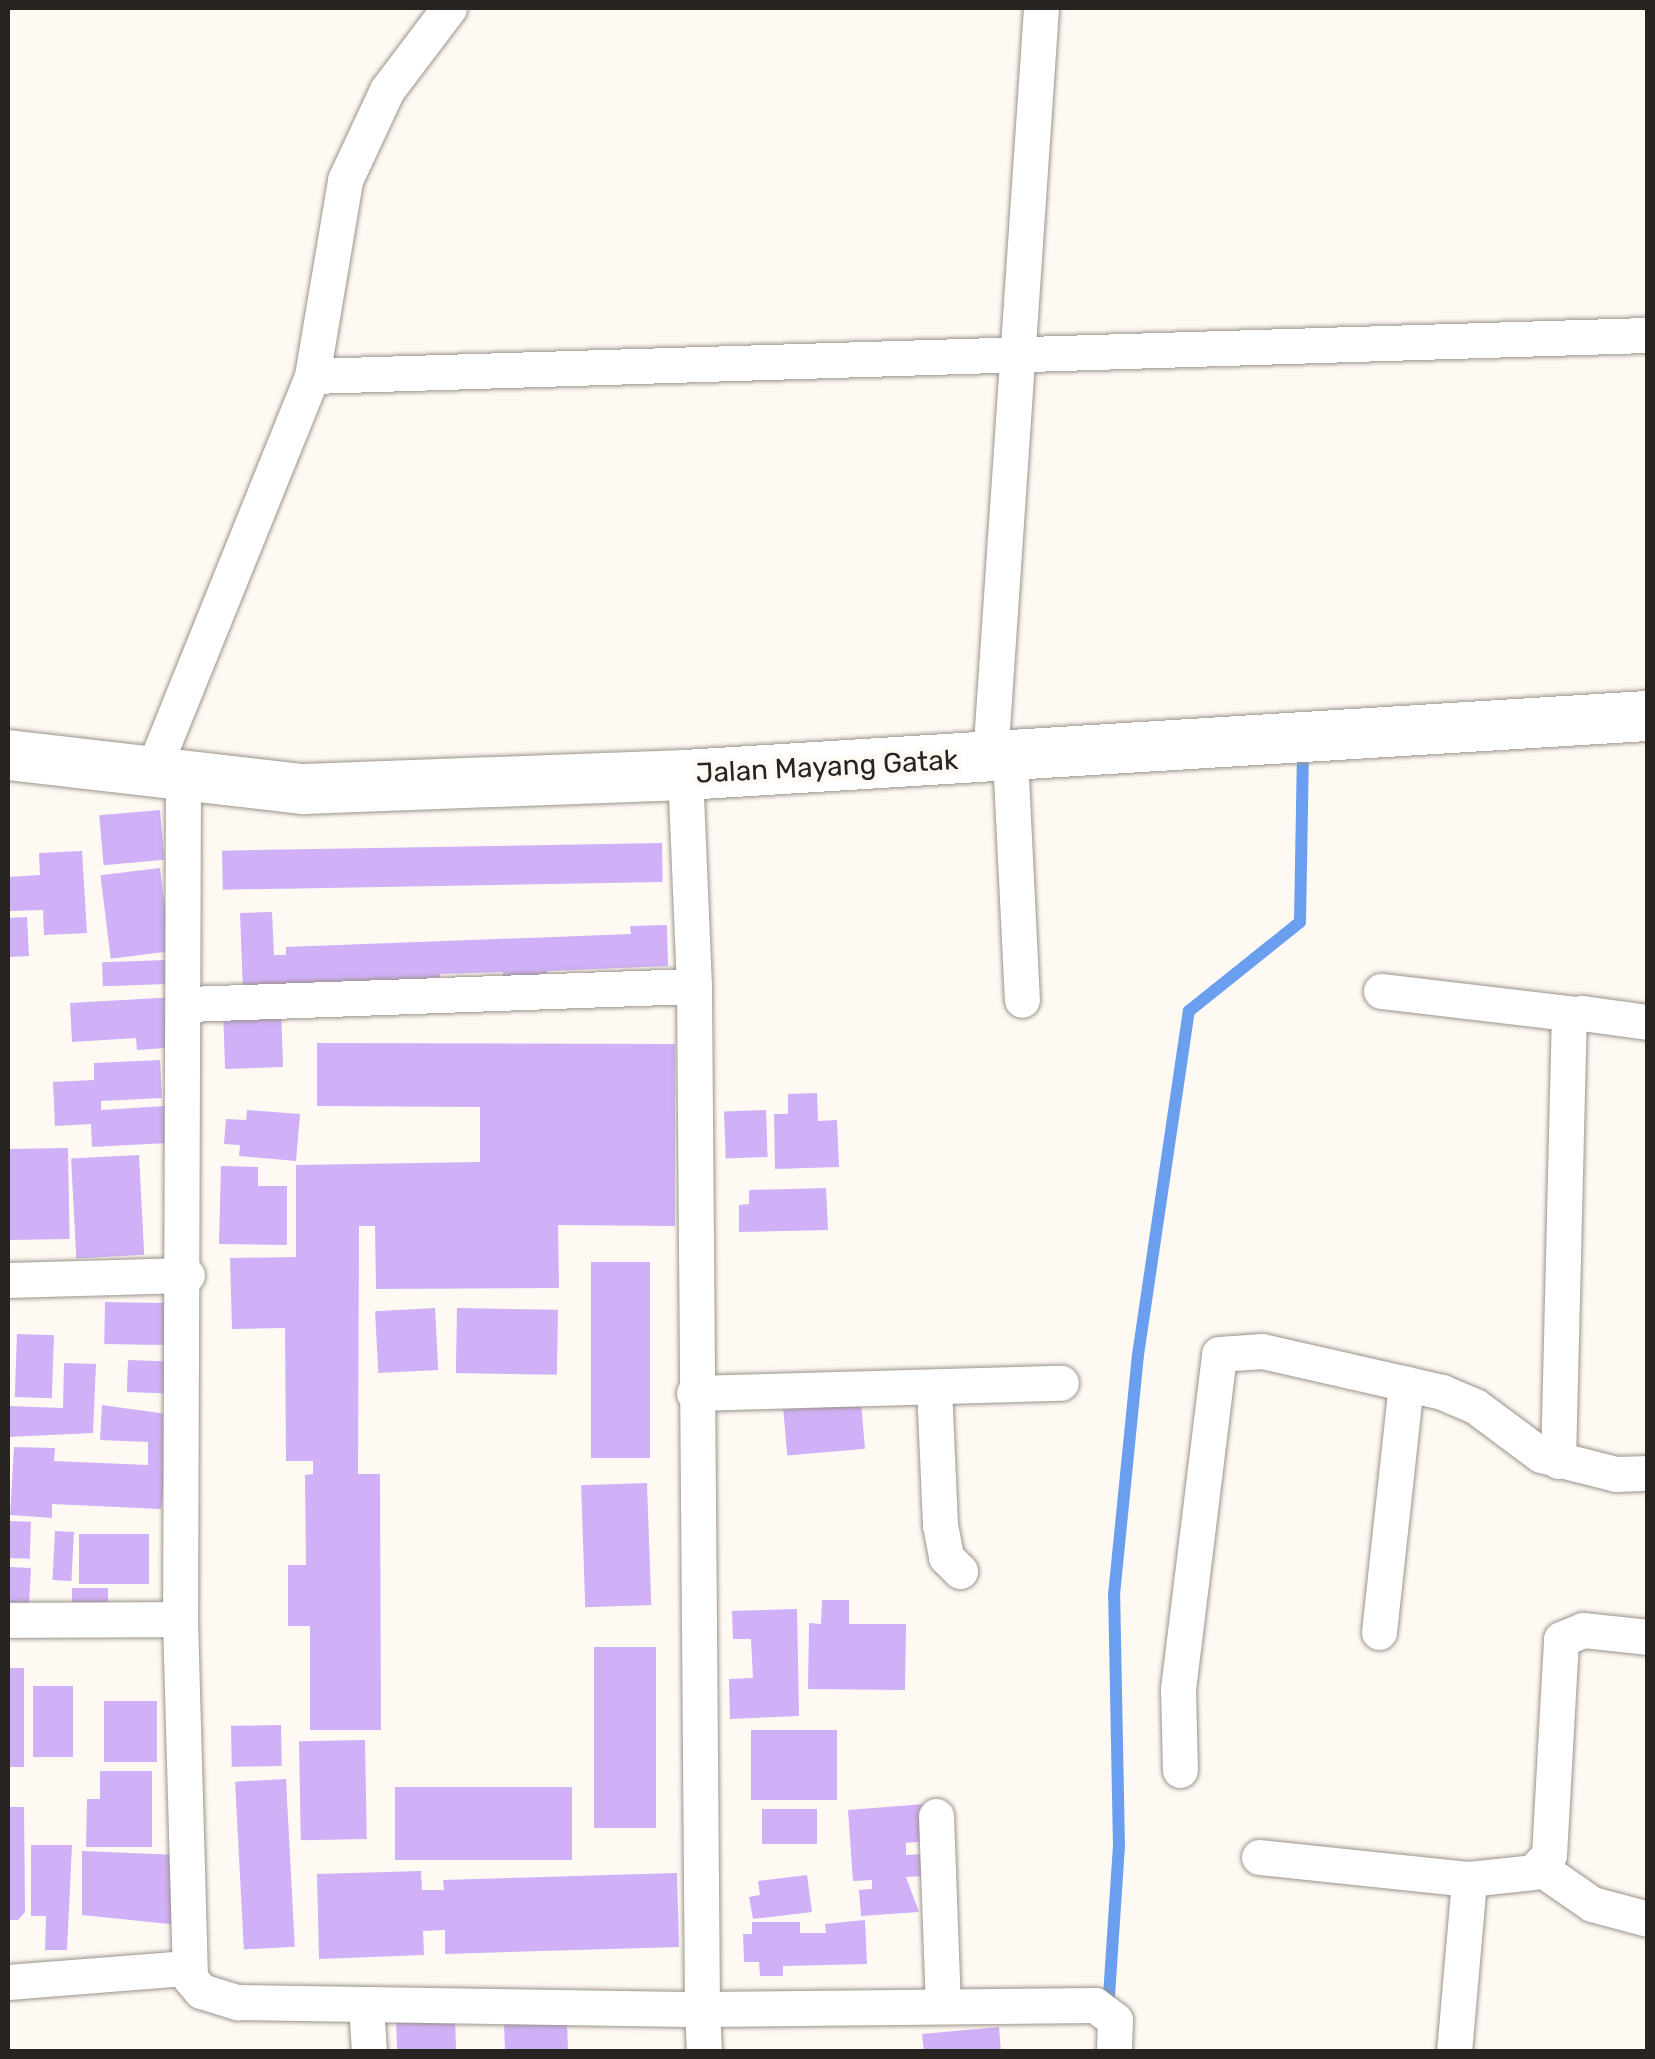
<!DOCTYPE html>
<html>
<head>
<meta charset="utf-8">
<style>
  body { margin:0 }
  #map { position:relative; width:1655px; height:2059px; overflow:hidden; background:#fef9f3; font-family:Rubik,sans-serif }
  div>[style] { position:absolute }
  .stream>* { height:12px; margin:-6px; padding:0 6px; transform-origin:6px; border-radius:6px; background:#699fee }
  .building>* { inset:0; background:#d0b0f7; transform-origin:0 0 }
  .roads { filter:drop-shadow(0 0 2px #9b938b) drop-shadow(0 0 2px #9b938b) }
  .street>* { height:35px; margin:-17.5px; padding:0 17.5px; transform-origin:17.5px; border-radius:17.5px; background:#fff }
  .secondary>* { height:50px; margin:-25px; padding:0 25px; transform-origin:25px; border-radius:25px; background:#fff }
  span { translate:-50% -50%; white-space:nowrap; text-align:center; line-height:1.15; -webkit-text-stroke:9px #fef9f3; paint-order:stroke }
  .street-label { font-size:28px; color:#272320 }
  .frame { position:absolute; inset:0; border:10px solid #272320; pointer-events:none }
</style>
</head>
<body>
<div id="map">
  <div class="stream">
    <i style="left:1108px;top:2011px;width:164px;rotate:-86.2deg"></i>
    <i style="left:1119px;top:1847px;width:252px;rotate:-91.1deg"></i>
    <i style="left:1114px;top:1595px;width:241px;rotate:-84.3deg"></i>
    <i style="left:1138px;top:1355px;width:348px;rotate:-81.6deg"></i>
    <i style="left:1189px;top:1011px;width:142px;rotate:-38.7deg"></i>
    <i style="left:1300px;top:922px;width:177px;rotate:-89deg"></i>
  </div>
  <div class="building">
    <i style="left:160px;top:810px;width:50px;height:61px;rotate:85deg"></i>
    <i style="left:662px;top:843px;width:39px;height:440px;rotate:89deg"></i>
    <i style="clip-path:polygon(82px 851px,87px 933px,44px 935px,43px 910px,8px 911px,8px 877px,40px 875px,39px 853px)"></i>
    <i style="left:160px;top:868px;width:84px;height:60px;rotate:83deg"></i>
    <i style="clip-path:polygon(272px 912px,274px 955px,286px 955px,286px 947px,631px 934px,630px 926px,667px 925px,668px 966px,547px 971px,547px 982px,503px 983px,503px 972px,440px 974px,441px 986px,243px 991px,240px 913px)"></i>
    <i style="left:27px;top:917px;width:39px;height:19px;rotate:87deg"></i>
    <i style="left:166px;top:960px;width:24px;height:64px;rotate:88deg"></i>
    <i style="clip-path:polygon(176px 997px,179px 1047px,137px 1050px,136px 1038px,72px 1042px,70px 1003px)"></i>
    <i style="left:281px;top:1008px;width:59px;height:58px;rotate:88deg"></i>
    <i style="clip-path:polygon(317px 1043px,675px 1044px,675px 1226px,558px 1225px,559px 1288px,376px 1289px,375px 1226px,359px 1226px,358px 1474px,380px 1474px,381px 1730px,310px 1730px,310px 1626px,288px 1626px,288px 1565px,306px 1565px,305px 1475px,313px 1474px,313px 1461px,286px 1461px,285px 1328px,232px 1329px,230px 1258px,296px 1257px,296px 1165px,480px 1162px,480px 1107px,317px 1106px)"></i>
    <i style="clip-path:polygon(160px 1060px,162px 1098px,101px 1101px,101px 1110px,165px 1106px,167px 1143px,92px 1147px,91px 1124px,55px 1126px,53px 1082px,94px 1080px,94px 1063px)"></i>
    <i style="clip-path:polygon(817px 1093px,818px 1121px,837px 1120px,839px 1167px,775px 1169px,774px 1114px,788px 1114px,788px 1094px)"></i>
    <i style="clip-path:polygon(247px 1110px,300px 1114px,296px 1161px,239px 1156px,240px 1145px,224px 1144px,226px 1119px,246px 1120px)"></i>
    <i style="left:766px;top:1110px;width:47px;height:42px;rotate:88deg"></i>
    <i style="left:68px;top:1148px;width:91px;height:60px;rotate:89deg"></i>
    <i style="left:139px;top:1155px;width:100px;height:68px;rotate:87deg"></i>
    <i style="clip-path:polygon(221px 1166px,258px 1167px,258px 1186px,287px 1186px,287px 1245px,219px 1244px)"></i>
    <i style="clip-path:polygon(826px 1188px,828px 1230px,739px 1232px,739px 1205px,749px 1204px,749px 1190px)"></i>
    <i style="left:591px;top:1262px;width:59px;height:196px"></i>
    <i style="left:105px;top:1302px;width:60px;height:42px;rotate:1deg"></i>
    <i style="left:435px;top:1308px;width:62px;height:60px;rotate:87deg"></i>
    <i style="left:457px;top:1308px;width:101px;height:65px;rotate:1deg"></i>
    <i style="left:17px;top:1334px;width:37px;height:63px;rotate:2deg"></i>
    <i style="left:128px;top:1360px;width:51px;height:32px;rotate:2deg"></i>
    <i style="clip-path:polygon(64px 1363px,96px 1364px,93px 1433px,8px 1437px,8px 1406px,63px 1408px)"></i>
    <i style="left:861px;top:1403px;width:46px;height:78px;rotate:85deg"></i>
    <i style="clip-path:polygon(102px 1405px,174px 1415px,161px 1509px,52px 1504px,52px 1518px,10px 1515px,14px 1447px,55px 1448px,54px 1461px,148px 1465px,148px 1442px,100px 1440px)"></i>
    <i style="left:647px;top:1483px;width:122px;height:66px;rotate:88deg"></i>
    <i style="left:8px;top:1521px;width:23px;height:37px;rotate:2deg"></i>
    <i style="left:55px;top:1531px;width:19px;height:49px;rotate:3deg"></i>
    <i style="left:79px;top:1534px;width:70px;height:50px"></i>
    <i style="left:10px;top:1567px;width:21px;height:47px;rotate:3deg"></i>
    <i style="left:72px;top:1588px;width:36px;height:25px"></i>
    <i style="clip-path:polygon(822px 1600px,849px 1600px,849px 1624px,906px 1624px,905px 1690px,808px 1689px,809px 1623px,821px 1624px)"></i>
    <i style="clip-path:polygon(797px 1609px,799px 1716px,730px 1719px,729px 1679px,753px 1678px,751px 1639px,733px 1639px,732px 1611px)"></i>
    <i style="left:594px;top:1647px;width:62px;height:181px"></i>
    <i style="left:8px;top:1668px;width:16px;height:99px"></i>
    <i style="left:33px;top:1686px;width:40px;height:71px"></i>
    <i style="left:104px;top:1701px;width:53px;height:61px"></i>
    <i style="left:281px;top:1725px;width:41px;height:50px;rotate:89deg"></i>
    <i style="left:837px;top:1730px;width:70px;height:86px;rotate:90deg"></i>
    <i style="left:365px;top:1740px;width:99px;height:66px;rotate:89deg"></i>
    <i style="clip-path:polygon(100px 1771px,152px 1771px,152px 1847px,86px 1847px,87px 1799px,100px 1799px)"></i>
    <i style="left:286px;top:1779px;width:168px;height:51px;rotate:87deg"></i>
    <i style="left:395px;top:1787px;width:177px;height:73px"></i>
    <i style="clip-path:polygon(924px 1804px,927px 1841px,906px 1843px,906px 1855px,921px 1854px,923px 1876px,906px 1877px,919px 1912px,861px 1916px,859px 1890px,872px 1889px,872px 1880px,853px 1881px,848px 1810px)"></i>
    <i style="clip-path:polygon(8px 1807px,24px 1807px,25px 1912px,18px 1920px,8px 1920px)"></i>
    <i style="left:762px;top:1809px;width:55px;height:35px"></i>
    <i style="clip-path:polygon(31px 1845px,72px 1845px,67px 1950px,45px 1950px,46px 1916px,31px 1916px)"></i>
    <i style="clip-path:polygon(82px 1851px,179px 1855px,179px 1925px,82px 1915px)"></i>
    <i style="clip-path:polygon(421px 1871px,422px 1890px,444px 1890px,443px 1880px,677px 1873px,679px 1947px,445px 1954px,445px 1930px,423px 1931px,424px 1955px,319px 1959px,317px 1874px)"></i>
    <i style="clip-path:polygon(807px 1875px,812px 1912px,753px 1919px,749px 1897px,760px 1895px,758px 1881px)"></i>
    <i style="clip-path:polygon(865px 1920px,867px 1964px,783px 1966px,783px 1976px,760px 1976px,759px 1962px,744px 1962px,743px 1934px,752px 1934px,752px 1922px,800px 1922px,800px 1933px,826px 1933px,825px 1924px)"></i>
    <i style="left:455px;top:2019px;width:33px;height:59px;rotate:88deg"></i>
    <i style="left:567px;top:2022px;width:30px;height:63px;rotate:88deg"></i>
    <i style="clip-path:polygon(999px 2027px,1001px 2052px,924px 2052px,922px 2034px)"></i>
  </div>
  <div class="roads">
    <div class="street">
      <i style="left:312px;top:376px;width:1337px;rotate:-1.76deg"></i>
      <i style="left:1010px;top:756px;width:244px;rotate:87.2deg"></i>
      <i style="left:990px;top:758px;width:752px;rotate:-86.11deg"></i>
      <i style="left:150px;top:777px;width:432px;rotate:-68deg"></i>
      <i style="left:312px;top:376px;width:199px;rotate:-80.4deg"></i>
      <i style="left:345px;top:180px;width:99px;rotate:-65deg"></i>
      <i style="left:387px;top:90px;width:103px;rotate:-52.9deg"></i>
      <i style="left:183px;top:780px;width:839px;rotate:90.2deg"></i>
      <i style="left:180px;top:1619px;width:359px;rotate:88.4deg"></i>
      <i style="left:190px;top:1978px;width:17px;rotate:50deg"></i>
      <i style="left:201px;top:1991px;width:39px;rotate:17deg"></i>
      <i style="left:238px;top:2002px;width:464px;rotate:0.9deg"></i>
      <i style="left:702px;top:2009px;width:1023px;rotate:-90.45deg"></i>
      <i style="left:694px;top:986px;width:211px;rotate:-92.4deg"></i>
      <i style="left:1381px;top:991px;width:197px;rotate:6.7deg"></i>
      <i style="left:188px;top:1004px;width:506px;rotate:-2.04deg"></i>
      <i style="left:8px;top:1280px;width:179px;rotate:-1.6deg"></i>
      <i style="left:934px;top:1387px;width:138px;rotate:87.5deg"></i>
      <i style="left:940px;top:1525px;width:33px;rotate:79deg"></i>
      <i style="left:946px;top:1557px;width:20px;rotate:45deg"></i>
      <i style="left:694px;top:1393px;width:367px;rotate:-1.6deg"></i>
      <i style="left:1558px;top:1461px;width:440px;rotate:-88.6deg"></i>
      <i style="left:1569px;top:1021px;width:15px;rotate:-32deg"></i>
      <i style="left:1582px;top:1013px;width:67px;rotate:7.8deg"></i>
      <i style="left:8px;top:1620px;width:172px;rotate:-0.3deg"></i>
      <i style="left:1379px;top:1632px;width:250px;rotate:-83.8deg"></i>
      <i style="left:1180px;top:1770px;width:81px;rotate:-91.4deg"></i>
      <i style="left:1178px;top:1689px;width:337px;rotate:-83deg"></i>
      <i style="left:1219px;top:1354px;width:43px;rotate:-4deg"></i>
      <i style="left:1262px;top:1351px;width:185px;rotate:12.8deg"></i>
      <i style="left:1442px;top:1392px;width:36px;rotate:23deg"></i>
      <i style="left:1475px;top:1406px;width:82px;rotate:36.6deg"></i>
      <i style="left:1541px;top:1455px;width:77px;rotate:14.2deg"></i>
      <i style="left:1616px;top:1474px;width:32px;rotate:-2deg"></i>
      <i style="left:936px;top:1816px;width:190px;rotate:87.9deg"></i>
      <i style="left:1259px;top:1857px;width:211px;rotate:6deg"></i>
      <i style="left:1540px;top:1868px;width:63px;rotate:34.7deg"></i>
      <i style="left:1592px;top:1904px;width:58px;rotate:15deg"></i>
      <i style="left:8px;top:1982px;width:180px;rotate:-4.5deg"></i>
      <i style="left:366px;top:2005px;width:47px;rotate:86.3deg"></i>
      <i style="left:704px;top:2052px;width:43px;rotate:-92.7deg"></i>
      <i style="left:702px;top:2009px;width:393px;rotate:-0.6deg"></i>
      <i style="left:1095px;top:2005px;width:25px;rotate:37deg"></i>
      <i style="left:1115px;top:2020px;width:32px;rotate:92deg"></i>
      <i style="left:1454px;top:2052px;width:174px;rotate:-85deg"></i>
      <i style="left:1469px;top:1879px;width:64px;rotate:-6.2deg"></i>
      <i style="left:1533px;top:1872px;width:23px;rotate:-47deg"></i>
      <i style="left:1549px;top:1855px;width:216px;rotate:-86.8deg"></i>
      <i style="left:1561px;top:1639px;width:24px;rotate:-22deg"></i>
      <i style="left:1583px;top:1630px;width:65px;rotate:6.1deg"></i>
    </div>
    <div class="secondary">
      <i style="left:8px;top:755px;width:298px;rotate:6.6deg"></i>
      <i style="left:304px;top:789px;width:381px;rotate:-2.1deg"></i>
      <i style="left:685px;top:775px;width:965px;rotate:-3.51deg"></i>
    </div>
  </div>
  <div class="street-label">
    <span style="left:827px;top:767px;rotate:-3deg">Jalan Mayang Gatak</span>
  </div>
  <div class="frame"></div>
</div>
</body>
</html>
